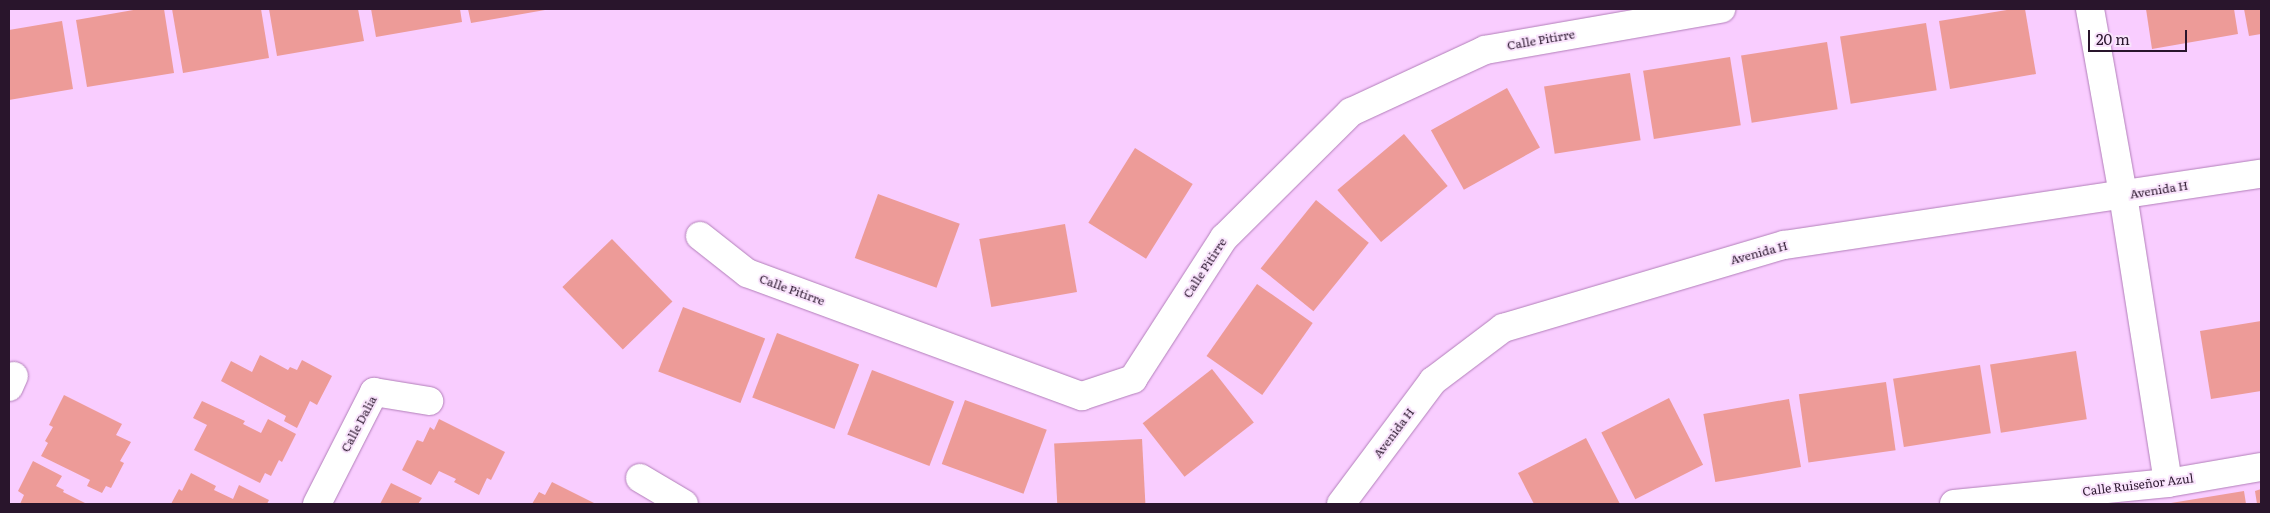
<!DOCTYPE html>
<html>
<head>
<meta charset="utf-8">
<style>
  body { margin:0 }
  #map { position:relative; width:2270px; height:513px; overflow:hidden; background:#f9cdff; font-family:Literata,serif }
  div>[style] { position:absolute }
  .building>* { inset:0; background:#ed9b98; transform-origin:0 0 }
  .roads { filter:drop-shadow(0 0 1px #b17eb9) drop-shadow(0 0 1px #b17eb9) }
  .street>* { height:28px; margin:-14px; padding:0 14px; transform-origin:14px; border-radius:14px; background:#fff }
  span { translate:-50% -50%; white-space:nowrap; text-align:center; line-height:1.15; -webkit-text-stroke:4px #f9e3fc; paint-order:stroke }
  .street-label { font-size:12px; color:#29152c }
  .frame { position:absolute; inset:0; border:10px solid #29152c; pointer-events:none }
  .scale { position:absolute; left:2088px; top:30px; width:99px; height:22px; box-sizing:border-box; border:2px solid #29152c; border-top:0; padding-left:6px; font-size:15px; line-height:18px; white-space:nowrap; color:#29152c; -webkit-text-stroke:4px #f9e3fc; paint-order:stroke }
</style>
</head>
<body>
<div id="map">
  <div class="building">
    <i style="clip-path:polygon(139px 9px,164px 9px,174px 73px,87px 87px,76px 20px)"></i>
    <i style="clip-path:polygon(172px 9px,261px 9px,269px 58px,183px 73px)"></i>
    <i style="clip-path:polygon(269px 9px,358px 9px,364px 41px,277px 56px)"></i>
    <i style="clip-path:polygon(371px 9px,460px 9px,462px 22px,376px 37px)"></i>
    <i style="clip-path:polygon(468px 9px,545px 9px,545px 10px,471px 23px)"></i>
    <i style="clip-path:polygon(2013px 9px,2025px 9px,2036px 74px,1950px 89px,1939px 21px)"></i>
    <i style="clip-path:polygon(2146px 9px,2234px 9px,2238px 34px,2152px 49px)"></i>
    <i style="clip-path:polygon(2244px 9px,2261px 9px,2261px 34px,2249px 36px)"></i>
    <i style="clip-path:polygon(62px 21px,73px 89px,9px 100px,9px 30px)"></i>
    <i style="left:1926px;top:23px;width:68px;height:87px;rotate:81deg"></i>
    <i style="left:1827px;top:42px;width:68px;height:87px;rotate:81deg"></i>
    <i style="left:1730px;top:57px;width:69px;height:88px;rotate:81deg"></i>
    <i style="left:1630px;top:73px;width:68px;height:87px;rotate:81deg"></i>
    <i style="left:1507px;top:88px;width:68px;height:87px;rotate:61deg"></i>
    <i style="left:1404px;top:134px;width:68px;height:87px;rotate:50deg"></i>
    <i style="left:1135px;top:148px;width:68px;height:88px;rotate:32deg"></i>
    <i style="left:878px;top:194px;width:87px;height:68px;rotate:20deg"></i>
    <i style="left:1316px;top:200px;width:68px;height:88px;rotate:39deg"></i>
    <i style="left:1065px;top:224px;width:69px;height:87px;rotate:80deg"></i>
    <i style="left:612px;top:239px;width:87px;height:69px;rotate:46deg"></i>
    <i style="left:1257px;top:284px;width:68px;height:88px;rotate:35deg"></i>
    <i style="left:683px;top:307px;width:88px;height:69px;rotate:21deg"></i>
    <i style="clip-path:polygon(2261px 321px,2261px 391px,2211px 399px,2200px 331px)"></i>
    <i style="left:777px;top:333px;width:88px;height:69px;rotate:21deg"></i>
    <i style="left:2076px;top:351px;width:69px;height:87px;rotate:81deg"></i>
    <i style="clip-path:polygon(260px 355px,288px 370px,290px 367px,297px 370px,302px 360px,332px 376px,317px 405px,310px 401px,297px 428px,284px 421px,286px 416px,221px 381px,231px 361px,252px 372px)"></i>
    <i style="left:1980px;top:365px;width:69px;height:88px;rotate:81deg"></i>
    <i style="left:1212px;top:369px;width:68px;height:88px;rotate:52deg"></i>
    <i style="left:872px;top:370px;width:88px;height:69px;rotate:21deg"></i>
    <i style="left:1886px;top:382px;width:69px;height:88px;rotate:82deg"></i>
    <i style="clip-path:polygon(64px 395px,122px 424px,116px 435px,131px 442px,120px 461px,124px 463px,111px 488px,106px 486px,102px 493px,87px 486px,90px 480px,41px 456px,48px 443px,45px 441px,53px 427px,49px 425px)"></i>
    <i style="left:1669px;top:398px;width:75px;height:76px;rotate:63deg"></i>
    <i style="left:1789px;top:399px;width:69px;height:87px;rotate:80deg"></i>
    <i style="left:965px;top:400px;width:87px;height:68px;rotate:20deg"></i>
    <i style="clip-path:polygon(202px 401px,245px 421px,243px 424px,261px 433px,268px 419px,296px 434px,282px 462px,279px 460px,271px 476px,265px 473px,260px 483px,194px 450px,207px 425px,193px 418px)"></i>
    <i style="clip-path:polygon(439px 419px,505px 452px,491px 480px,487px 478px,479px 495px,454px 482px,456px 479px,439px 471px,431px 485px,402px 470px,417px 440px,423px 442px,430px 427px,434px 430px)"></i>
    <i style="clip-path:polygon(1586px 438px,1620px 504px,1534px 504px,1518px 473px)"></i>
    <i style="left:1142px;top:439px;width:65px;height:88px;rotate:87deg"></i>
    <i style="clip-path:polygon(33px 461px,62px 476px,56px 486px,64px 490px,63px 492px,87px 504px,20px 504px,24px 495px,18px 491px)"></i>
    <i style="clip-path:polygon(191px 473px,216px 486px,214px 490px,233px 499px,239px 485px,269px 500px,267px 504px,171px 504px,179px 489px,182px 491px)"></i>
    <i style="clip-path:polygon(552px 482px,596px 504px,532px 504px,539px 492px,545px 495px)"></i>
    <i style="clip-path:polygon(391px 483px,422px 498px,418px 504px,380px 504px)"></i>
    <i style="clip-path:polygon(2261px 489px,2261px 504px,2257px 504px,2255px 491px)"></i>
    <i style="clip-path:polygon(2244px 491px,2246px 504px,2171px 504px,2171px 503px)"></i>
  </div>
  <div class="roads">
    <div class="street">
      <i style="left:2090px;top:9px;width:189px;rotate:79.9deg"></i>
      <i style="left:2123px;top:195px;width:291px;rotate:81.1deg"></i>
      <i style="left:700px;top:236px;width:60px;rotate:38.2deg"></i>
      <i style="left:747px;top:273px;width:357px;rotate:20.2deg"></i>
      <i style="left:1082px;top:396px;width:54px;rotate:-18.4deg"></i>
      <i style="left:1133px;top:379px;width:168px;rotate:-57.2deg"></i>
      <i style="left:1224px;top:238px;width:179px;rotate:-44.8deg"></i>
      <i style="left:1351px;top:112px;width:148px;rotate:-24.8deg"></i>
      <i style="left:1485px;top:50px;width:240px;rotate:-9.9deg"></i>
      <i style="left:9px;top:387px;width:12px;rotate:-66deg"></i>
      <i style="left:640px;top:478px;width:51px;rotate:30.6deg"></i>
      <i style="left:317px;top:504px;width:126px;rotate:-63deg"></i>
      <i style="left:374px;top:392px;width:56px;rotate:9.3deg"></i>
      <i style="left:1341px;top:504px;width:154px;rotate:-53.2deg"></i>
      <i style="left:1433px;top:381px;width:88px;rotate:-37.1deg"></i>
      <i style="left:1503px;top:328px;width:293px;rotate:-16.5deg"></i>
      <i style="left:1784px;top:245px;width:482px;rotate:-8.5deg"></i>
      <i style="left:1954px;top:504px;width:215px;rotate:-5.6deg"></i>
      <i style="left:2168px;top:483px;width:94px;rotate:-9.8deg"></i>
    </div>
  </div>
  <div class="street-label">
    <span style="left:1541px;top:40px;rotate:-10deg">Calle Pitirre</span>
    <span style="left:2159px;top:190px;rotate:-9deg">Avenida H</span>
    <span style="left:1759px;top:253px;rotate:-15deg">Avenida H</span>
    <span style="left:1205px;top:268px;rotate:-57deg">Calle Pitirre</span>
    <span style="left:792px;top:290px;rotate:20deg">Calle Pitirre</span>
    <span style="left:359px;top:424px;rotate:-62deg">Calle Dalia</span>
    <span style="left:1394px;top:433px;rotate:-53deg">Avenida H</span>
    <span style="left:2138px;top:485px;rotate:-7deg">Calle Ruiseñor Azul</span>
  </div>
  <div class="frame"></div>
  <div class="scale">20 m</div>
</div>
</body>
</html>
